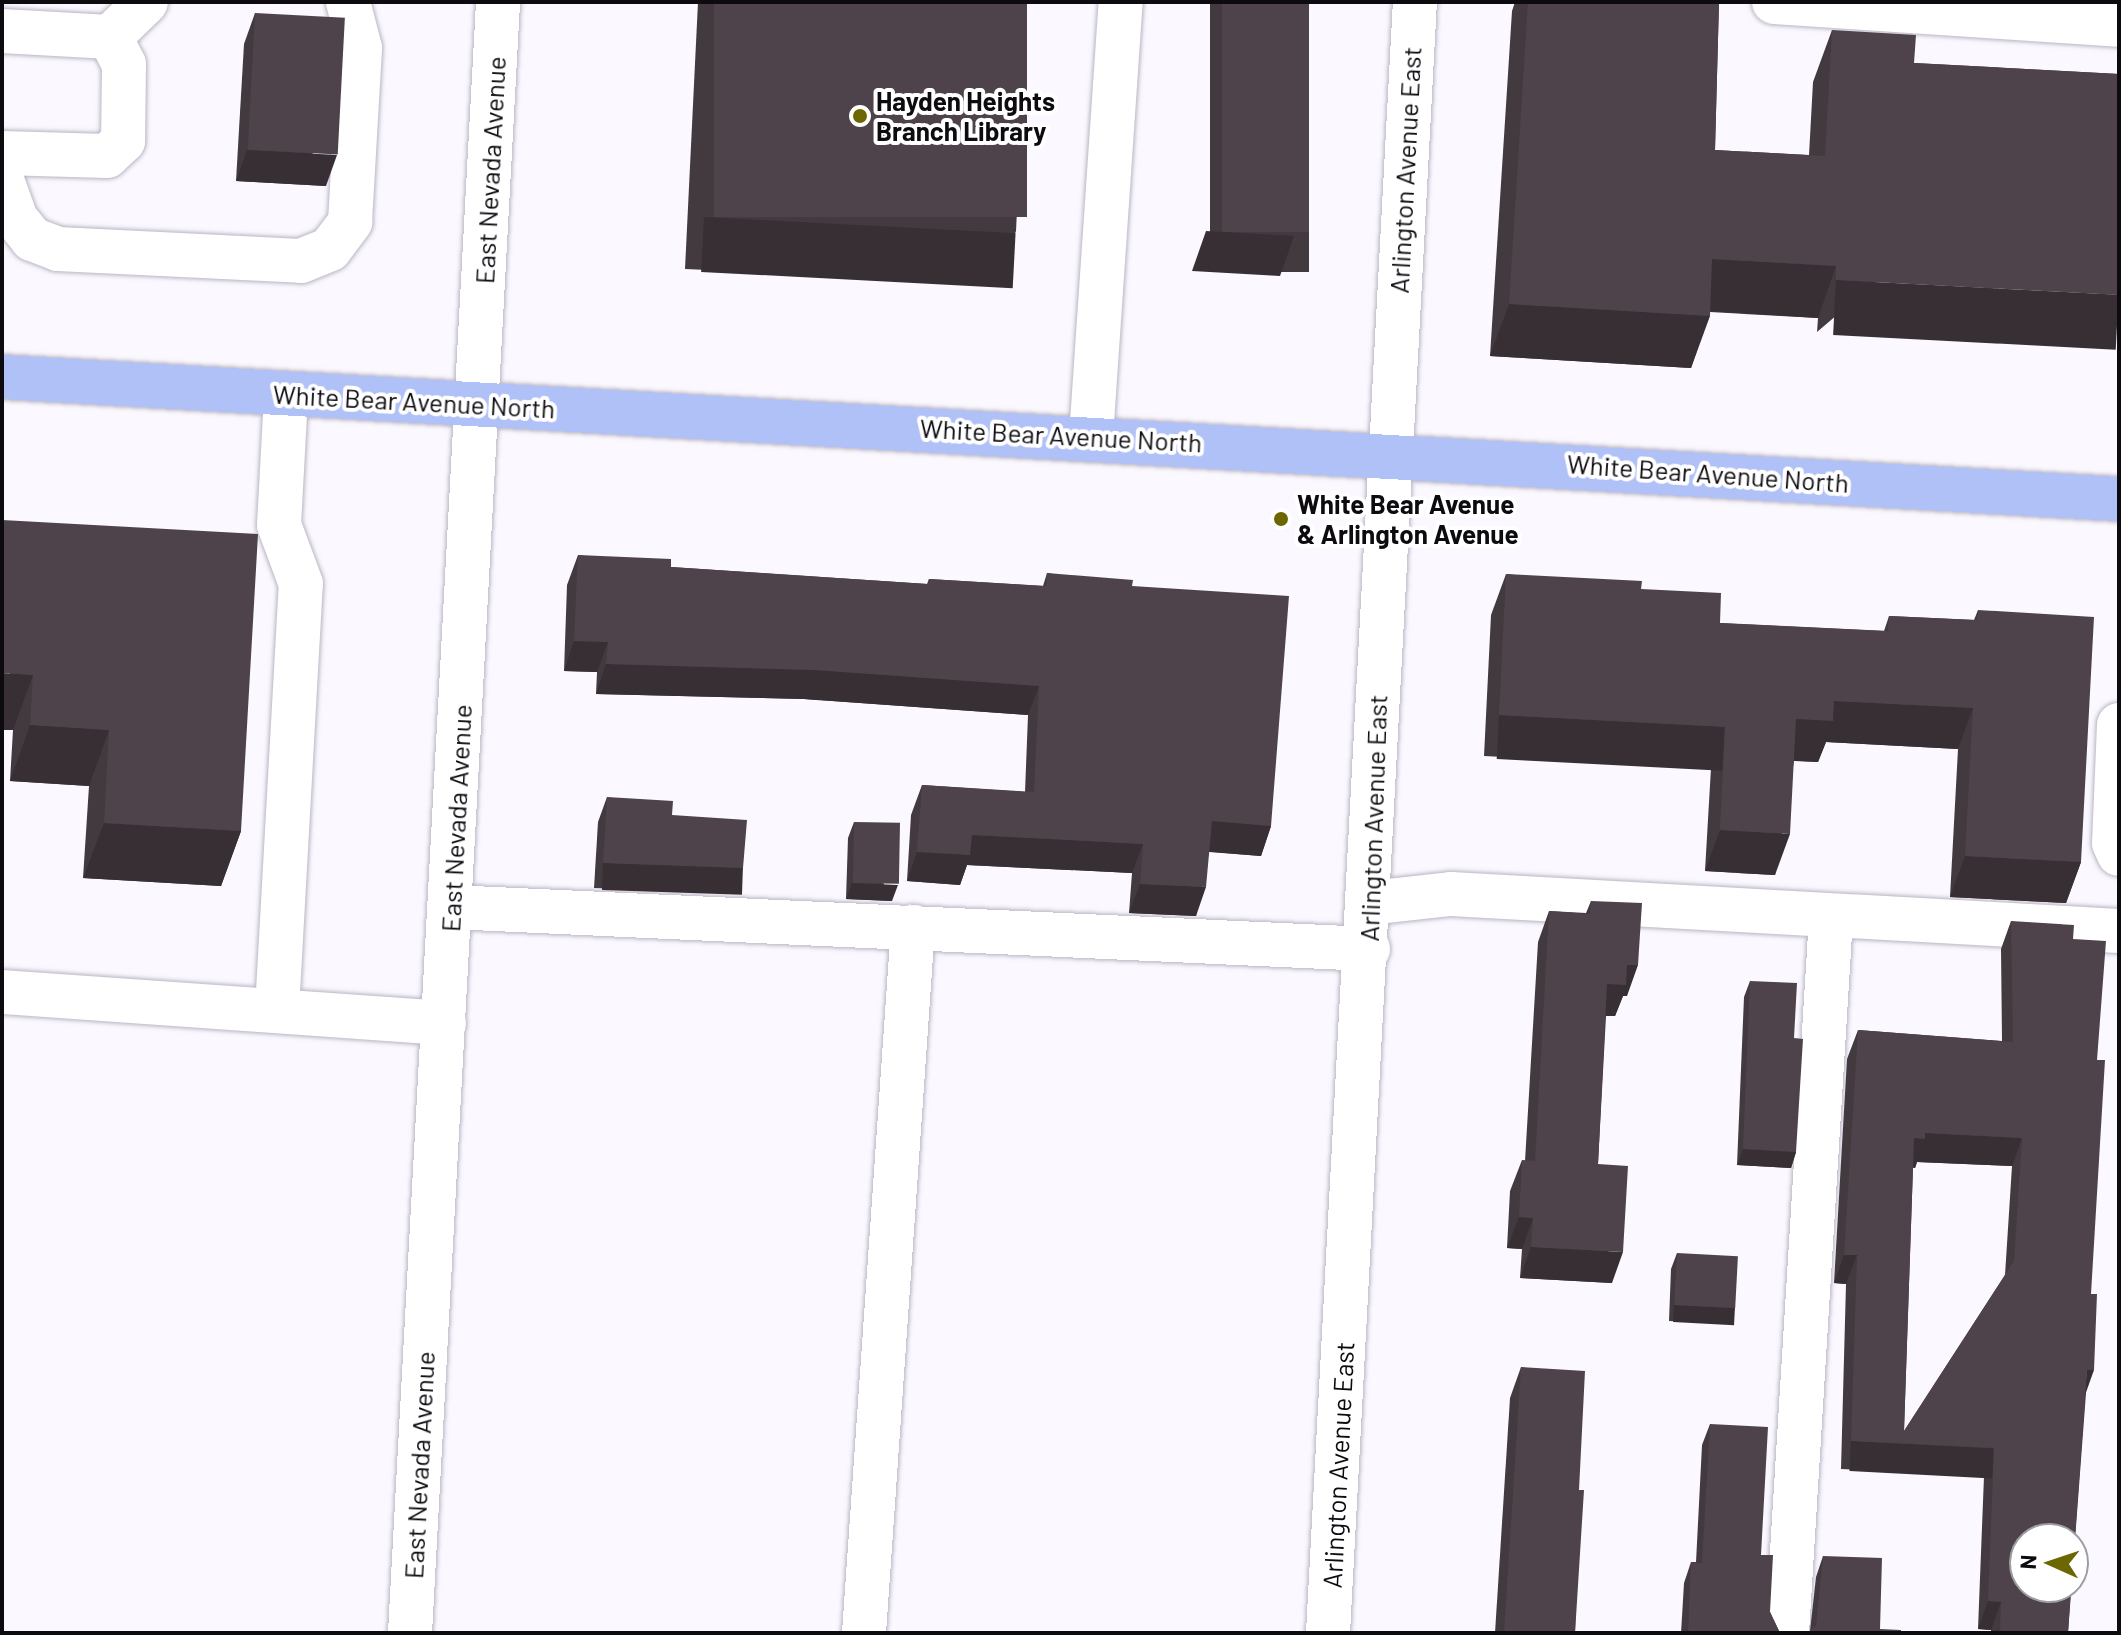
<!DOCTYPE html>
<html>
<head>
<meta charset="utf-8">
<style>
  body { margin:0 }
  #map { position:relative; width:2121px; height:1635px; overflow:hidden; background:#fbf9ff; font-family:Barlow,sans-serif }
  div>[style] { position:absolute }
  .roads { filter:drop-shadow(0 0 2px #bab5c4) drop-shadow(0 0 2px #bab5c4) }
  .minor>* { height:44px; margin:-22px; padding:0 22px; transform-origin:22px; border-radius:22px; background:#fff }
  .major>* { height:44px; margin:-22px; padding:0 22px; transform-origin:22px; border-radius:22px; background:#b0c1f7 }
  .wall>* { inset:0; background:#433a40; transform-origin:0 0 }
  .shaded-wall>* { inset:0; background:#372f34; transform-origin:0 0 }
  .building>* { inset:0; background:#4e434b; transform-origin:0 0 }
  .dots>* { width:22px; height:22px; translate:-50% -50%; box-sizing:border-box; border:4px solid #fff; border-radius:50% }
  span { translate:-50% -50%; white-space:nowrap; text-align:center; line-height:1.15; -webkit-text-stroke:8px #fff; paint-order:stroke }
  .poi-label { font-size:26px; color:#0d0b10; font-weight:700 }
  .left { translate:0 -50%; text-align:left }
  .street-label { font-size:26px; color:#0d0b10 }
  .frame { position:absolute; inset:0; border:4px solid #0d0b10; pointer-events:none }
  .north { position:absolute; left:2009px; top:1523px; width:80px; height:80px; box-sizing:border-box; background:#fff; border:2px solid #9e9d9f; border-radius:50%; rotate:273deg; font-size:22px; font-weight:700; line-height:32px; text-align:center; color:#0d0b10 }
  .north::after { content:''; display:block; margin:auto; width:28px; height:36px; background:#6c6700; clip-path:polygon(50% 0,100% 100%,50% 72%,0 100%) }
</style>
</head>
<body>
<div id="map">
  <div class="roads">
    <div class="minor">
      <i style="left:1774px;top:2px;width:346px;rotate:3.8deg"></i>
      <i style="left:2px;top:31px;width:108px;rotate:3.2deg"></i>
      <i style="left:110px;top:37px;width:30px;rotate:63deg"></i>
      <i style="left:124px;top:64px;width:77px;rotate:90.7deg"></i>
      <i style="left:123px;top:141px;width:22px;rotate:137deg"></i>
      <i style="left:107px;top:156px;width:105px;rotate:-178.4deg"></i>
      <i style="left:110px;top:37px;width:50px;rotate:-44.2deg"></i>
      <i style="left:2px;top:180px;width:41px;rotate:70.3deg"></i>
      <i style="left:16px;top:219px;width:26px;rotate:51deg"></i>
      <i style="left:32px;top:239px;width:28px;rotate:21deg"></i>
      <i style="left:58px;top:249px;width:243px;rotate:2.8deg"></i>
      <i style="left:301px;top:261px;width:31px;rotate:-22deg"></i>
      <i style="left:330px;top:249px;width:34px;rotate:-53deg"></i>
      <i style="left:350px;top:222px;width:174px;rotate:-86.7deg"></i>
      <i style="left:360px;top:48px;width:48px;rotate:-104.6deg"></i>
      <i style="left:1091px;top:437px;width:436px;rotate:-86.1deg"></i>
      <i style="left:2119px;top:725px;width:118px;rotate:92.4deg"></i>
      <i style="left:2114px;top:843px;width:12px;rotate:66deg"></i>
      <i style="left:1369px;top:903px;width:82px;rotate:-6.3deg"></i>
      <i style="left:1451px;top:894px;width:669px;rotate:3.17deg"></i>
      <i style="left:451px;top:907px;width:918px;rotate:2.62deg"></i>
      <i style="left:2px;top:992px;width:443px;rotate:4deg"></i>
      <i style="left:277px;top:1010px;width:427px;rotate:-86.8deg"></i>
      <i style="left:301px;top:584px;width:63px;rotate:-110.4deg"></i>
      <i style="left:279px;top:525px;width:131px;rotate:-86.9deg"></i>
      <i style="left:410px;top:1633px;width:1633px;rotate:-86.91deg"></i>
      <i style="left:864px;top:1633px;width:708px;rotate:-86.03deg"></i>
      <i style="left:1328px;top:1633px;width:1633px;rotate:-86.95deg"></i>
      <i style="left:1787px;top:1633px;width:716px;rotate:-86.48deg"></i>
    </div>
    <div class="major">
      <i style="left:2px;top:377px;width:2121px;rotate:3.3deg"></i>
    </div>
  </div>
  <div class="wall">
    <i style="clip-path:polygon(698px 2px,1027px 2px,1016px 231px,997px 283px,685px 269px)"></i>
    <i style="left:1210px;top:2px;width:99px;height:270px"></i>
    <i style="clip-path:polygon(1515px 2px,1719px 2px,1715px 150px,1809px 155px,1813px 82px,1832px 30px,1914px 63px,2119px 74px,1817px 332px,1818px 318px,1710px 312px,1691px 368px,1490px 356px,1512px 11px)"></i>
    <i style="clip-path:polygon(255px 13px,326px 186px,236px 181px,244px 44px)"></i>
    <i style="clip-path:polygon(2px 520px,241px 831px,221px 886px,83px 878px,89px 786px,10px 781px,13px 730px)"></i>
    <i style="clip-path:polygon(578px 555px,671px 567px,927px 584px,929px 579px,1043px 586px,1047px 573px,1132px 586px,1271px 826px,1261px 856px,1209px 852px,1196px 916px,1129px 913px,1132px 873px,967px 865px,960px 885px,907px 881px,911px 815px,922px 785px,1025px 792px,1028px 715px,804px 699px,596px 694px,597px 672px,564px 671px,567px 585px)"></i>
    <i style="clip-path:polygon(1506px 574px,1641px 589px,1720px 623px,1884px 631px,1889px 616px,1974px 620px,1978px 610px,2081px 862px,2066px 903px,1950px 897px,1958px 749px,1826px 742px,1818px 762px,1794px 761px,1775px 875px,1705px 871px,1711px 768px,1484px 756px,1491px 615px)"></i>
    <i style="clip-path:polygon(607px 797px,672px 815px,743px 868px,734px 893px,594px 888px,598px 822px)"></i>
    <i style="clip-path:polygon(854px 822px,892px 901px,846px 899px,848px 838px)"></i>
    <i style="clip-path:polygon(1591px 901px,1627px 996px,1623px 996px,1615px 1016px,1606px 1016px,1598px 1164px,1612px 1283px,1520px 1278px,1522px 1249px,1507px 1248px,1510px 1191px,1522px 1160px,1525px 1161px,1538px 942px,1549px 911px,1586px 913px)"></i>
    <i style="clip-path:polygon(evenodd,2011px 921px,2073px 939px,2097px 1060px,2086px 1393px,2068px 1633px,1991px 1633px,1991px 1630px,1978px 1629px,1984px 1476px,1841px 1469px,1846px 1284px,1834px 1283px,1847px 1059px,1858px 1030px,2002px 1041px,2001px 949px,2011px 921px,1917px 1162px,2012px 1166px,2005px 1275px,1904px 1431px,1913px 1167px,1915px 1168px,1917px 1162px)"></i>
    <i style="clip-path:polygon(1750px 981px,1794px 1038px,1796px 1152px,1791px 1168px,1737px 1165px,1744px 997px)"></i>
    <i style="clip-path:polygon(1677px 1253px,1735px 1308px,1730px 1324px,1669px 1321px,1671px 1269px)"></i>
    <i style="clip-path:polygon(1521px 1367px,1579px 1490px,1575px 1633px,1495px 1633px,1510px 1398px)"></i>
    <i style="clip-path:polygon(1710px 1424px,1761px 1555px,1770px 1612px,1780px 1633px,1783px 1633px,1681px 1633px,1684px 1583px,1691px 1562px,1696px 1562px,1702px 1445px)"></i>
    <i style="clip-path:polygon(1823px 1556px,1880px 1629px,1810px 1631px,1816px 1577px)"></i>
  </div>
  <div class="shaded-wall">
    <i style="clip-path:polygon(247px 150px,337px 155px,326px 186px,236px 181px)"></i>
    <i style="left:704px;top:217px;width:312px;height:55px;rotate:3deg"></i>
    <i style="clip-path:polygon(1206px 231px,1294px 236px,1280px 276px,1192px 271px)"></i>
    <i style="clip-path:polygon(1712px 259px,1836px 266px,1818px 318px,1693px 310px)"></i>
    <i style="left:1836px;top:280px;width:283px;height:55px;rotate:3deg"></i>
    <i style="clip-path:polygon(1509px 304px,1710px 316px,1691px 368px,1490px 356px)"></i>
    <i style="clip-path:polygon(574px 641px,608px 642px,597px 672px,564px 671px)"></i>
    <i style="clip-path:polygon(606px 664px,814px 670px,1039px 686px,1028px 715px,804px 699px,596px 694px)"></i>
    <i style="clip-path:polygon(2px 673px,33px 675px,13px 730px,2px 730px)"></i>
    <i style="clip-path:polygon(1834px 701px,1973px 708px,1958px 749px,1826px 742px,1818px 762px,1781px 760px,1796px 719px)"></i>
    <i style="left:1499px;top:715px;width:226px;height:44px;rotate:3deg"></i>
    <i style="clip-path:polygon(30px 725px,109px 730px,89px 786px,10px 781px)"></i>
    <i style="clip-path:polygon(1212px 821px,1271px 826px,1261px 856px,1201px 851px)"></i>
    <i style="clip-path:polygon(104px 823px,241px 831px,221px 886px,83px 878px)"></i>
    <i style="clip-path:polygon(1720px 830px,1790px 834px,1775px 875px,1705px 871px)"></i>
    <i style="clip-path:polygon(972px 835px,1143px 844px,1132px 873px,967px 865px,960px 885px,907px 881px,917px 852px)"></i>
    <i style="clip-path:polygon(1965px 856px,2081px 862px,2066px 903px,1950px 897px)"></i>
    <i style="left:603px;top:863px;width:140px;height:27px;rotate:2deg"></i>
    <i style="clip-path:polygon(852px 883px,898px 885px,892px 901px,846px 899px)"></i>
    <i style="clip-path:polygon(1140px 884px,1206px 887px,1196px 916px,1129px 913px)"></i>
    <i style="clip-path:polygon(1627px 965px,1638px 965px,1627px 996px,1623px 996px,1615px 1016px,1596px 1015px,1607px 984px)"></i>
    <i style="clip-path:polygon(1925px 1133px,2022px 1138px,2012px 1166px,1917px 1162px,1915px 1168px,1904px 1167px,1914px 1138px)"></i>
    <i style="clip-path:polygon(1743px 1149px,1796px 1152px,1791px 1168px,1737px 1165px)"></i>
    <i style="clip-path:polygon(1519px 1217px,1533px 1218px,1522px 1249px,1507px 1248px)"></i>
    <i style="clip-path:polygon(1531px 1247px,1623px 1252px,1612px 1283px,1520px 1278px)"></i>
    <i style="clip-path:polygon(1844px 1255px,1857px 1255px,1846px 1284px,1834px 1283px)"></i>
    <i style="left:1674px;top:1305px;width:61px;height:17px;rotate:3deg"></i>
    <i style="clip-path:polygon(2087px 1370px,2094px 1370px,2084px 1398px)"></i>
    <i style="left:1851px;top:1441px;width:143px;height:30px;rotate:3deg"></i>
    <i style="clip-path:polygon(1988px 1601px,2001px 1602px,1991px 1630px,1978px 1629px)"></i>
  </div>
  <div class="building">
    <i style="left:714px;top:2px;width:313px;height:215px"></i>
    <i style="left:1222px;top:2px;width:87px;height:230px"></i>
    <i style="clip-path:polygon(1528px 2px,1719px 2px,1715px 150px,1825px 156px,1832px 30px,1916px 35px,1914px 63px,2119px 74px,2119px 295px,1836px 280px,1836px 266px,1712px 259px,1710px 316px,1509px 304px)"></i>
    <i style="left:255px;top:13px;width:90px;height:137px;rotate:3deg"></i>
    <i style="clip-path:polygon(2px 520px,258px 534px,241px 831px,104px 823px,109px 730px,30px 725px,33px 675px,2px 673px)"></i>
    <i style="clip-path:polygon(578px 555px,671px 559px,671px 567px,928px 584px,929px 579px,1046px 586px,1047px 573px,1133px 580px,1132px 586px,1289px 596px,1271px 826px,1212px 821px,1206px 887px,1140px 884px,1143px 844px,972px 835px,970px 855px,917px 852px,922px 785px,1034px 792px,1039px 686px,814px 670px,606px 664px,608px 642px,574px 641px)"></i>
    <i style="clip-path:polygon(1506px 574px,1642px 581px,1641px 589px,1721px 593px,1720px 623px,1888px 631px,1889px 616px,1977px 620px,1978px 610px,2094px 617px,2081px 862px,1965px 856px,1973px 708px,1834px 701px,1833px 721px,1796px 719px,1790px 834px,1720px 830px,1725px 727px,1499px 715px)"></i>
    <i style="clip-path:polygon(607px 797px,673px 801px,672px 815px,747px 820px,743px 868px,603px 863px)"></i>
    <i style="left:854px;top:822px;width:46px;height:61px;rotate:1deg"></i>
    <i style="clip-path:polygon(1591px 901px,1642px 903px,1638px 965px,1627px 965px,1626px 985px,1607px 984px,1598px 1164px,1628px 1166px,1623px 1252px,1531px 1247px,1533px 1218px,1519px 1217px,1522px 1160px,1535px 1161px,1549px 911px,1590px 914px)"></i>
    <i style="clip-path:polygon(evenodd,2011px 921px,2074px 925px,2073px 939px,2106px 941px,2097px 1060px,2105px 1060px,2091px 1294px,2097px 1294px,2094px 1370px,2087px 1370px,2073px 1564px,2073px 1539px,2025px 1539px,2025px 1587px,2071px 1587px,2068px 1633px,2000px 1633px,2001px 1602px,1988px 1601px,1994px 1448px,1851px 1441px,1857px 1255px,1844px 1255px,1858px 1030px,2013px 1042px,2011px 921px,1925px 1133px,2022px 1138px,2014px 1261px,1904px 1431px,1914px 1138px,1925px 1139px,1925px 1133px)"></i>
    <i style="clip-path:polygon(1750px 981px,1797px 983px,1794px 1038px,1803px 1039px,1796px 1152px,1743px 1149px)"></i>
    <i style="left:1677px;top:1253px;width:61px;height:52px;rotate:3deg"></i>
    <i style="clip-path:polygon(1521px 1367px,1585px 1371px,1579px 1490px,1584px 1490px,1575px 1633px,1504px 1633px)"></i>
    <i style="clip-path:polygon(1710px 1424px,1768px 1427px,1761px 1555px,1773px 1555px,1770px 1612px,1780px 1633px,1783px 1633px,1688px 1633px,1691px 1562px,1702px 1563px)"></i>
    <i style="clip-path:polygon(1823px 1556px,1882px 1558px,1880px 1629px,1901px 1630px,1901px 1633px,1807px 1633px,1816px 1626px)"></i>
  </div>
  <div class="dots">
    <i style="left:860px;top:116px;background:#6c6700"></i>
    <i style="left:1281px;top:519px;background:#6c6700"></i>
  </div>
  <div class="poi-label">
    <span class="left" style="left:876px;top:116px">Hayden Heights<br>Branch Library</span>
    <span class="left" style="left:1297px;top:519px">White Bear Avenue<br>&amp; Arlington Avenue</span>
  </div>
  <div class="street-label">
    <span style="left:490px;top:170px;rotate:-87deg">East Nevada Avenue</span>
    <span style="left:1405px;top:170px;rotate:-87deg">Arlington Avenue East</span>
    <span style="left:414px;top:401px;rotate:3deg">White Bear Avenue North</span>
    <span style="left:1061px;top:435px;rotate:3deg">White Bear Avenue North</span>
    <span style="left:1708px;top:473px;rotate:4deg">White Bear Avenue North</span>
    <span style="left:456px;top:818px;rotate:-87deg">East Nevada Avenue</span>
    <span style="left:1373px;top:818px;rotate:-88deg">Arlington Avenue East</span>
    <span style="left:419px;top:1465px;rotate:-87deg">East Nevada Avenue</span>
    <span style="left:1338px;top:1465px;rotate:-87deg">Arlington Avenue East</span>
  </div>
  <div class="frame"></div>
  <div class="north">N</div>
</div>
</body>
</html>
